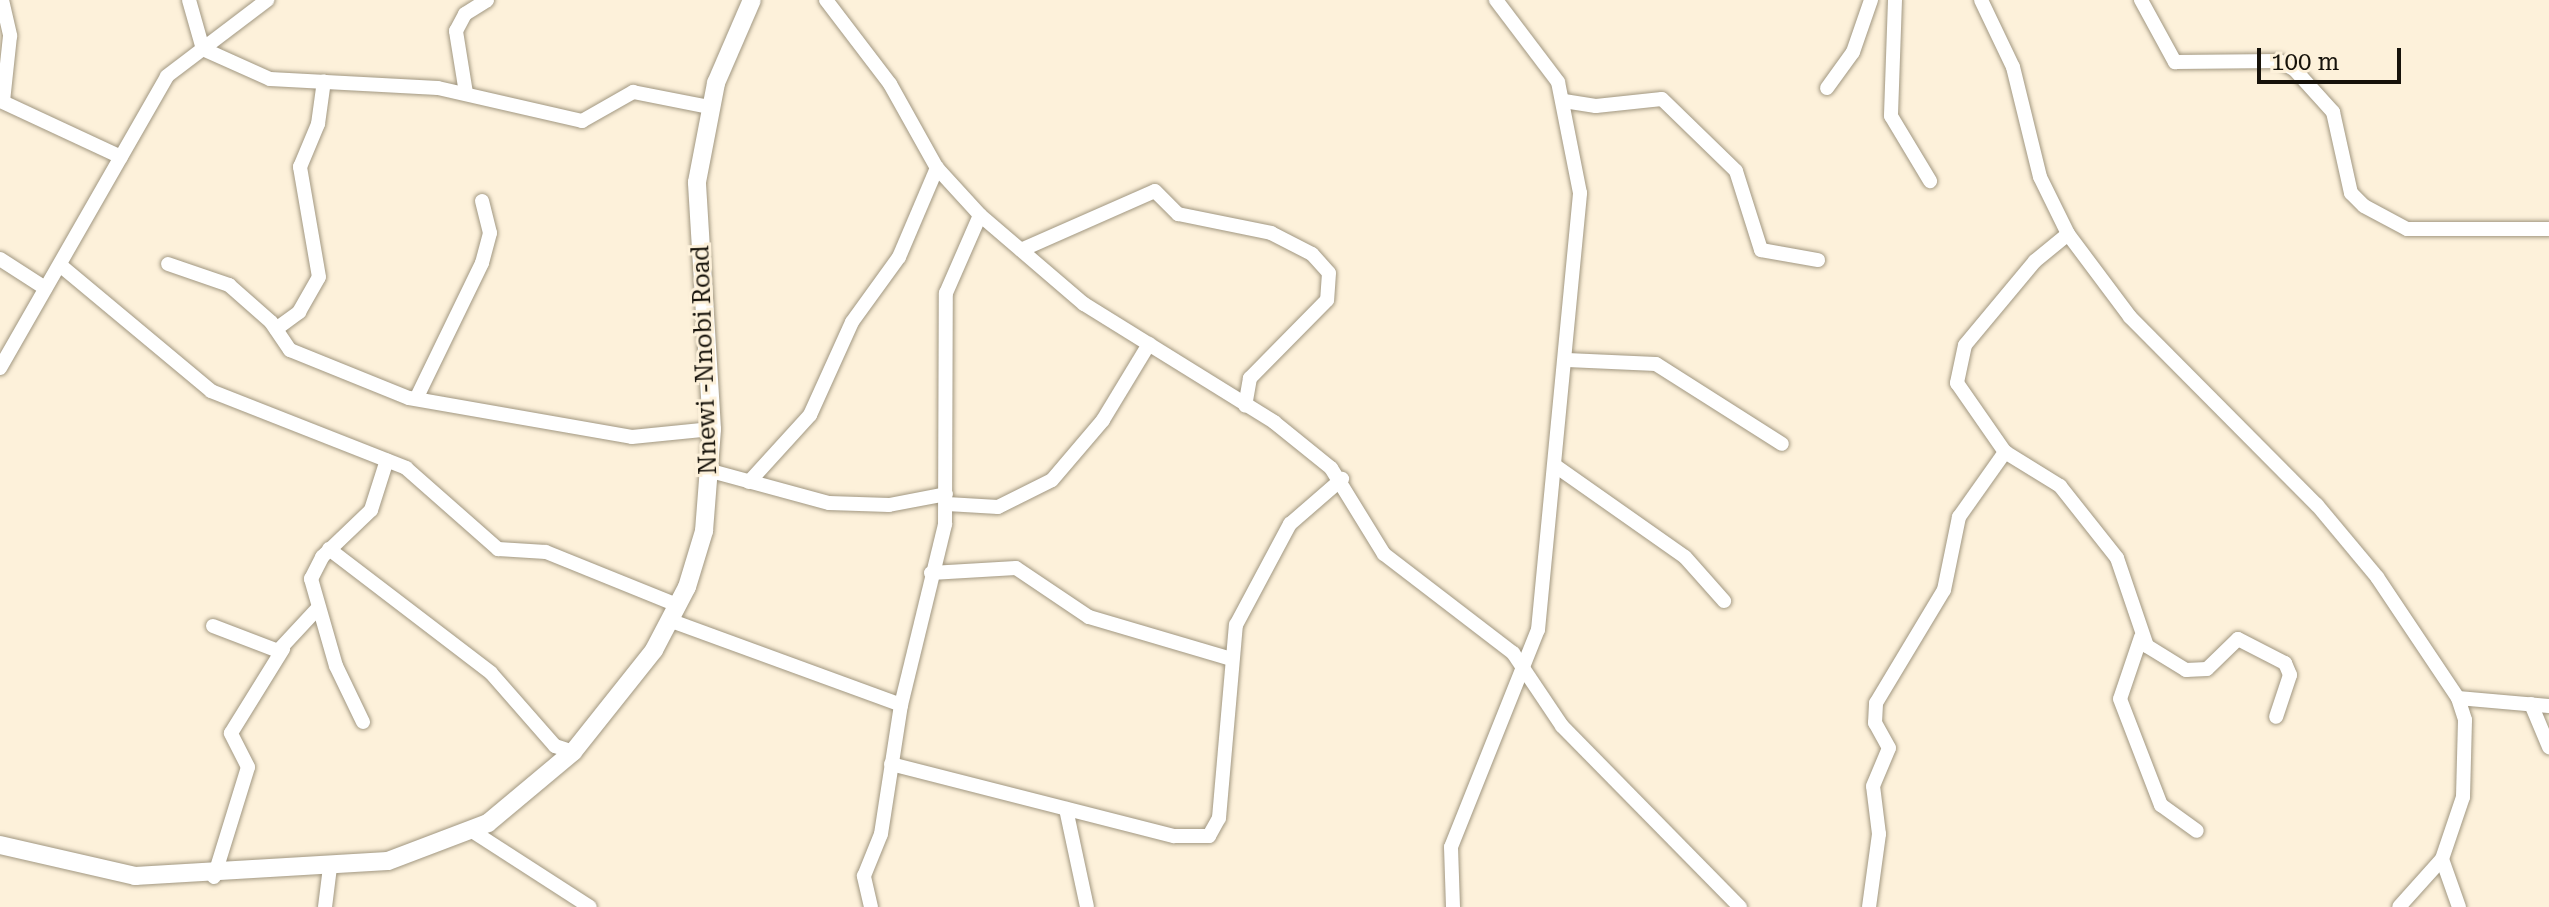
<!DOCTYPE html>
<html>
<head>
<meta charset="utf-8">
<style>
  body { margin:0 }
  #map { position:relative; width:2549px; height:907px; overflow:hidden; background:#fdf1da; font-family:"Roboto Serif",serif }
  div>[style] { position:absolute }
  .roads { filter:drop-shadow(0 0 2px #a19781) drop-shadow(0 0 2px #a19781) }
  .minor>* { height:14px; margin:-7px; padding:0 7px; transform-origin:7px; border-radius:7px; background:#fff }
  .major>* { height:18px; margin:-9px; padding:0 9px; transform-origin:9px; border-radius:9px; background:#fff }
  span { translate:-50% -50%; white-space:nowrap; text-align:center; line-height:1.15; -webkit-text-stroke:6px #fdf1da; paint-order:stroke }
  .street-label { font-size:24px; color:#16120a }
  .scale { position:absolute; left:2257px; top:48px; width:144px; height:36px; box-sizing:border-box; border:4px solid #16120a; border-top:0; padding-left:10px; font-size:24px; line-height:28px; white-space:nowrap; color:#16120a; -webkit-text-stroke:6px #fdf1da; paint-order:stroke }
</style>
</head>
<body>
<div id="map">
  <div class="roads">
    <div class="minor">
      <i style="left:2px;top:0;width:37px;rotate:77deg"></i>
      <i style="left:10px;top:36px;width:66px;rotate:96.1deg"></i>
      <i style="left:3px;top:102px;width:130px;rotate:25deg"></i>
      <i style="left:189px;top:0;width:51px;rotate:74.1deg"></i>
      <i style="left:203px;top:49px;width:73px;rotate:24.1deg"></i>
      <i style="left:270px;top:79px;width:168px;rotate:3.1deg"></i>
      <i style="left:438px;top:88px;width:148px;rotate:12.9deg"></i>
      <i style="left:582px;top:121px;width:59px;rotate:-29.6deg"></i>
      <i style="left:633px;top:92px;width:77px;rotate:11.2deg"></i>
      <i style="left:826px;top:0;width:106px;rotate:52.7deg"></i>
      <i style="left:890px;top:84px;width:96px;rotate:60.8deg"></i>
      <i style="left:937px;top:168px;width:64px;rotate:47.5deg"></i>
      <i style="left:980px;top:215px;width:137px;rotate:40.6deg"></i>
      <i style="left:1084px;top:304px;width:224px;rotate:31.8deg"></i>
      <i style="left:1274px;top:422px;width:73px;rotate:38.9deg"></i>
      <i style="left:1331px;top:468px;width:101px;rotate:58.4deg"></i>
      <i style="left:1384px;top:554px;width:163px;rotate:37.5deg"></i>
      <i style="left:1513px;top:653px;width:88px;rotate:56.1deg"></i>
      <i style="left:1562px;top:726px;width:254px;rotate:45.5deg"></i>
      <i style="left:1895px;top:0;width:116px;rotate:92deg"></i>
      <i style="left:1891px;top:116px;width:76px;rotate:59deg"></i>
      <i style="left:1981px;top:0;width:74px;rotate:64.5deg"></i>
      <i style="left:2013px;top:67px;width:113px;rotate:76.2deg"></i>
      <i style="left:2040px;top:177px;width:64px;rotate:63.8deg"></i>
      <i style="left:2068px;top:234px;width:104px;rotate:53.2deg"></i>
      <i style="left:2130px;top:317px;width:265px;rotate:45.2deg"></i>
      <i style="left:2317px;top:505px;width:94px;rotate:50.2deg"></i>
      <i style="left:2377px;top:577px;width:146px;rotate:56.2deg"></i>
      <i style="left:2458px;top:698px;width:23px;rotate:72deg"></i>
      <i style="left:2465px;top:720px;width:77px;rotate:91.5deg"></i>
      <i style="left:2463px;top:797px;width:65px;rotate:108.7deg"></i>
      <i style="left:2442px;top:859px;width:64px;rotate:131.9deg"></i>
      <i style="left:2141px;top:0;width:71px;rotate:61.3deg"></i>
      <i style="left:2175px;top:62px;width:104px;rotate:-0.6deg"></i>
      <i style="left:2279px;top:61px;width:18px;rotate:29deg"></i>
      <i style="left:2295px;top:70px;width:57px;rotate:47.9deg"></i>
      <i style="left:2333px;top:112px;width:83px;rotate:77.5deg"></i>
      <i style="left:2351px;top:193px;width:18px;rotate:45deg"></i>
      <i style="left:2364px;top:206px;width:49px;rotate:28.1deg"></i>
      <i style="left:2407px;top:229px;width:142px"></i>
      <i style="left:1827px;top:88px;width:44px;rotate:-54.2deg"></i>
      <i style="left:1853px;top:52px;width:55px;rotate:-70.9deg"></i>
      <i style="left:466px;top:93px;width:63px;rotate:-99.2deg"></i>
      <i style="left:456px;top:31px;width:19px;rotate:-62deg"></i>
      <i style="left:465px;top:14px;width:26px;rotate:-32deg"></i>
      <i style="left:1564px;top:101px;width:32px;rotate:9deg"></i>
      <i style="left:1596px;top:106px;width:66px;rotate:-6.1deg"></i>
      <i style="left:1662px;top:99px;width:103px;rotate:44.2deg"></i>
      <i style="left:1736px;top:171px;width:83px;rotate:72.4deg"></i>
      <i style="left:1761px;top:250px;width:58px;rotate:10deg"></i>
      <i style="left:2068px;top:234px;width:43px;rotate:140.7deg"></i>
      <i style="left:2035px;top:261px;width:109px;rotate:129.8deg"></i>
      <i style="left:1965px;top:345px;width:39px;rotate:102deg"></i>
      <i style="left:1957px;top:383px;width:84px;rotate:55.2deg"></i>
      <i style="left:2005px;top:452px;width:65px;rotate:31.7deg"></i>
      <i style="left:2060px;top:486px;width:92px;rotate:51.6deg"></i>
      <i style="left:2117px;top:558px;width:93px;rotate:71.2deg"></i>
      <i style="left:2147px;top:646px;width:46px;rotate:31.6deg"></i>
      <i style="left:2186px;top:670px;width:21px;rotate:-3deg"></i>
      <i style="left:2207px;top:669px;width:43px;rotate:-44.1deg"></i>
      <i style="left:2238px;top:639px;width:53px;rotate:27.1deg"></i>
      <i style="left:2285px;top:663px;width:13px;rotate:67deg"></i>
      <i style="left:2290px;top:675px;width:44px;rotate:108.4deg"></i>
      <i style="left:1021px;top:250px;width:146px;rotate:-23.8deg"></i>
      <i style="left:1155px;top:191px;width:33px;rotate:45deg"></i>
      <i style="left:1178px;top:214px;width:95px;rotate:11.5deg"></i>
      <i style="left:1271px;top:233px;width:46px;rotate:27.1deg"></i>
      <i style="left:1312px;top:254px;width:25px;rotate:48deg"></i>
      <i style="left:1329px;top:273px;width:27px;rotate:94deg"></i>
      <i style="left:1327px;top:300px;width:110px;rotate:134.6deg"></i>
      <i style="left:1250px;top:378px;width:28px;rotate:100deg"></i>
      <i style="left:0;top:259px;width:54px;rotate:32.8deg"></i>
      <i style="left:168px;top:264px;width:65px;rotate:19deg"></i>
      <i style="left:229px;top:285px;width:56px;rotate:41.4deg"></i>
      <i style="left:271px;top:322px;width:34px;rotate:56deg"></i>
      <i style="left:290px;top:350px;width:128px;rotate:22deg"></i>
      <i style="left:409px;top:398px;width:226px;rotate:9.9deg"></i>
      <i style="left:632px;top:437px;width:80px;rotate:-5.7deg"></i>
      <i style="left:60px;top:265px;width:197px;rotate:39.8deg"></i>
      <i style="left:211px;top:391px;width:210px;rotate:21.5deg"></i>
      <i style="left:406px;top:468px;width:123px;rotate:41.4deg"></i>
      <i style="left:498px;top:549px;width:48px;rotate:3.6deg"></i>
      <i style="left:546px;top:552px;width:141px;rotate:22deg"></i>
      <i style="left:276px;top:329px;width:29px;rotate:-36deg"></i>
      <i style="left:299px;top:312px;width:40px;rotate:-60.3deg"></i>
      <i style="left:319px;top:277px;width:112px;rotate:-99.8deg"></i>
      <i style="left:300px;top:167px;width:47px;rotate:-67.3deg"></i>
      <i style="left:318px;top:124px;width:43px;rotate:-82.1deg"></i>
      <i style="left:1567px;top:360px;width:89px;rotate:2.6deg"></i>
      <i style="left:1656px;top:364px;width:149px;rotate:32.4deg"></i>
      <i style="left:0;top:368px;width:336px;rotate:-60.2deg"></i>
      <i style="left:167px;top:76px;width:126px;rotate:-37.2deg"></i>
      <i style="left:416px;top:399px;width:151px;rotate:-64.1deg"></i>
      <i style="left:482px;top:263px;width:31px;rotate:-75deg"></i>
      <i style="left:490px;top:233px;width:33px;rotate:-104deg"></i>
      <i style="left:1557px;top:467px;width:156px;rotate:35.1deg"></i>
      <i style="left:1685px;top:557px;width:59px;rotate:48.4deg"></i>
      <i style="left:711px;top:471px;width:122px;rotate:15.2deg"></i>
      <i style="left:829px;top:503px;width:60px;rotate:1.9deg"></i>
      <i style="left:889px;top:505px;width:58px;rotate:-10.9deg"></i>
      <i style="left:749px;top:482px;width:91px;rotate:-47.7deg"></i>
      <i style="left:810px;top:415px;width:102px;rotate:-65.7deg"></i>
      <i style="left:852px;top:322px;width:80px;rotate:-54.1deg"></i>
      <i style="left:899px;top:257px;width:97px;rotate:-66.9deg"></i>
      <i style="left:947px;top:504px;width:51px;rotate:3.4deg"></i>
      <i style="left:998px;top:507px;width:60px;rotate:-26.6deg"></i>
      <i style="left:1052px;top:480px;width:79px;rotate:-49.6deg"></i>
      <i style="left:1103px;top:420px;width:89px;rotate:-58.8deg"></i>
      <i style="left:329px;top:549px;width:204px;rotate:37.4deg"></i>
      <i style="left:491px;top:673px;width:97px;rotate:48.8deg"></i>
      <i style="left:555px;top:746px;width:19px;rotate:18deg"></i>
      <i style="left:931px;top:573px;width:85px;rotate:-3.4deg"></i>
      <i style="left:1016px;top:568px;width:88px;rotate:33.9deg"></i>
      <i style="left:1089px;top:617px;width:145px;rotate:16.4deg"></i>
      <i style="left:669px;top:620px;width:247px;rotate:20.1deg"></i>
      <i style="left:213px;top:626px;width:70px;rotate:21deg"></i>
      <i style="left:278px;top:651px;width:57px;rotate:-47.1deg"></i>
      <i style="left:2141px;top:637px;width:65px;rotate:108.7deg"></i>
      <i style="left:2120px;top:699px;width:114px;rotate:68.9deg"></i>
      <i style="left:2161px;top:805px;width:44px;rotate:35.8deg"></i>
      <i style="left:2458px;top:698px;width:91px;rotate:5deg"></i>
      <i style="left:2531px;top:704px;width:47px;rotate:67.3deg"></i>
      <i style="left:363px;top:722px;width:62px;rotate:-115.7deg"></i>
      <i style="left:336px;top:666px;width:91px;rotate:-106deg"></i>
      <i style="left:311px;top:579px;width:25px;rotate:-63deg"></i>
      <i style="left:322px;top:557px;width:68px;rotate:-43.8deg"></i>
      <i style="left:371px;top:510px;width:52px;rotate:-72.3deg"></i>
      <i style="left:891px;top:764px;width:292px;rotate:14.3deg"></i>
      <i style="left:1174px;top:836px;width:35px"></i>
      <i style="left:1209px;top:836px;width:21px;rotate:-61deg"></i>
      <i style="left:1219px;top:818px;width:194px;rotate:-85deg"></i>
      <i style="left:1236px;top:625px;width:115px;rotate:-61.9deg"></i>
      <i style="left:1290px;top:524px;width:69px;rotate:-40.9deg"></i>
      <i style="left:1066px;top:809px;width:100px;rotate:77.9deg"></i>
      <i style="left:472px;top:831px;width:140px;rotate:32.8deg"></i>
      <i style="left:2442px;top:859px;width:51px;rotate:70.5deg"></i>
      <i style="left:214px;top:877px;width:115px;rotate:-72.8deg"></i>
      <i style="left:248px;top:767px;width:38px;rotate:-117deg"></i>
      <i style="left:231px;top:733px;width:99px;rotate:-58.2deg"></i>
      <i style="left:325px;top:907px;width:40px;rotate:-82.9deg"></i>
      <i style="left:871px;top:907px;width:32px;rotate:-103deg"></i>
      <i style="left:864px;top:876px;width:45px;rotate:-68deg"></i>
      <i style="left:881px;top:834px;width:131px;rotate:-81.2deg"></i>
      <i style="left:901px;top:705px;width:186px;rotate:-76.3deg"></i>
      <i style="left:945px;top:524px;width:231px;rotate:-89.8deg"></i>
      <i style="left:946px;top:293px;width:85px;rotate:-66.4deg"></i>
      <i style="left:1453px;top:907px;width:60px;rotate:-91.9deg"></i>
      <i style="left:1451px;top:847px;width:234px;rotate:-68.2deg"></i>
      <i style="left:1538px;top:630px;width:439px;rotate:-84.5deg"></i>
      <i style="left:1580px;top:193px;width:113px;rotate:-101.2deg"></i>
      <i style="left:1558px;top:82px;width:103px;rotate:-127.1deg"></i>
      <i style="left:1869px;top:907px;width:74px;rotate:-82.2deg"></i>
      <i style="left:1879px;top:834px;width:48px;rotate:-97.1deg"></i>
      <i style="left:1873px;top:786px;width:41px;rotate:-67.2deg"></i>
      <i style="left:1889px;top:748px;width:29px;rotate:-119deg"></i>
      <i style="left:1875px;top:723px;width:20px;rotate:-87deg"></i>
      <i style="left:1876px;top:703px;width:132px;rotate:-59deg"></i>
      <i style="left:1944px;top:590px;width:75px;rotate:-78.4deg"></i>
      <i style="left:1959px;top:517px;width:80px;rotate:-54.7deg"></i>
    </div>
    <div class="major">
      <i style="left:0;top:845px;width:139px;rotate:12.9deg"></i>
      <i style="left:135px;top:876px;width:253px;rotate:-3.4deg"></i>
      <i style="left:388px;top:861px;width:107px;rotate:-20.8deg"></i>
      <i style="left:488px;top:823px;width:111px;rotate:-39.9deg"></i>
      <i style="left:573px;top:752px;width:130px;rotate:-51.5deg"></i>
      <i style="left:654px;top:650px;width:71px;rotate:-62.4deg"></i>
      <i style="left:687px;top:587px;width:59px;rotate:-73.1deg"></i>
      <i style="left:704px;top:531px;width:102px;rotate:-85.5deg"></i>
      <i style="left:712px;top:429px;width:247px;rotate:-93.5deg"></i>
      <i style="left:697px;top:182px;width:101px;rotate:-79.1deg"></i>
      <i style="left:716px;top:83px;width:90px;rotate:-66.6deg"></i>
    </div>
  </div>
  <div class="street-label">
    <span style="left:705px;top:360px;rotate:-92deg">Nnewi -Nnobi Road</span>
  </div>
  <div class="scale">100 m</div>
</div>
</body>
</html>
